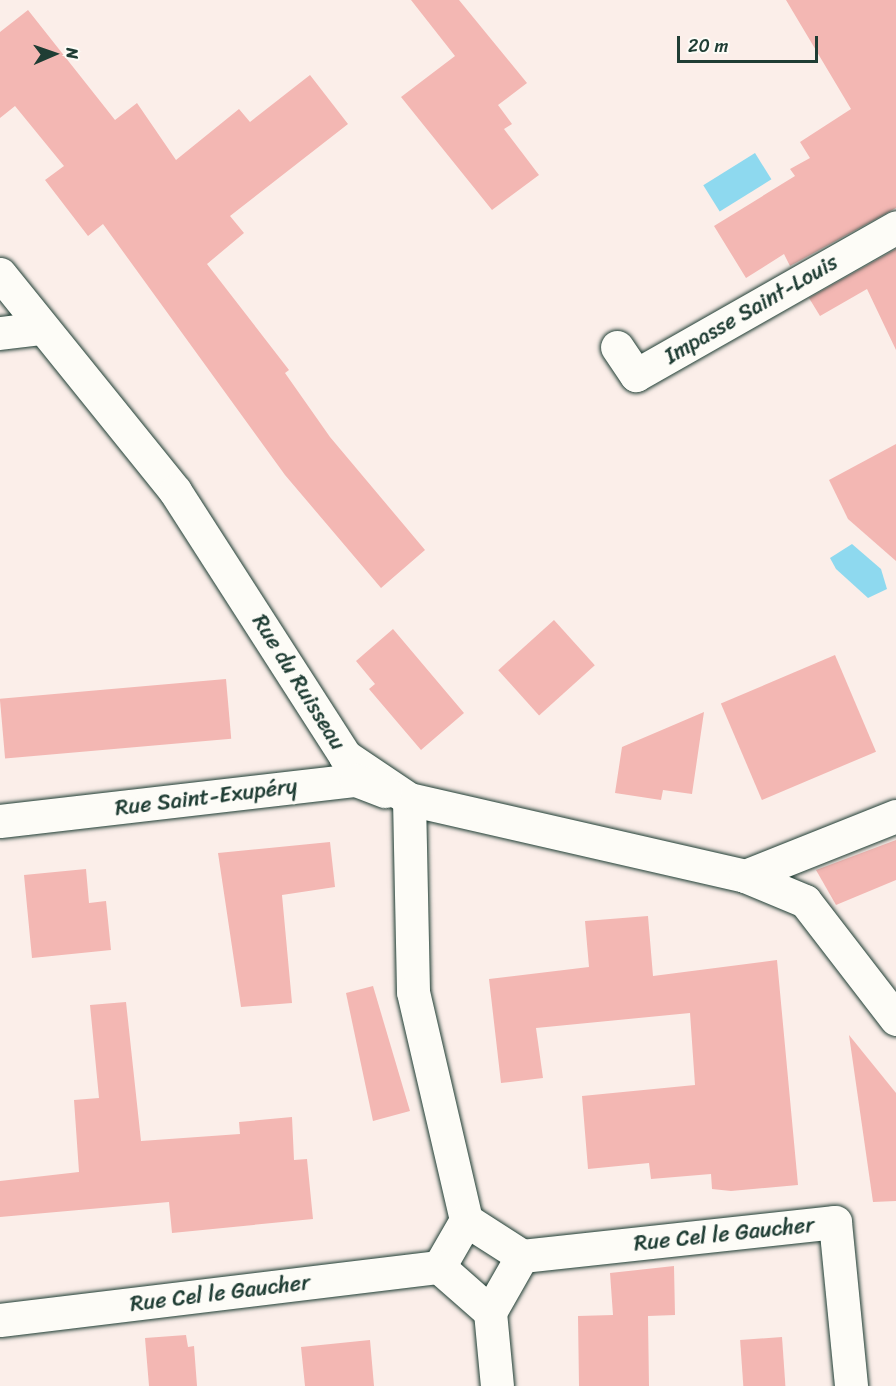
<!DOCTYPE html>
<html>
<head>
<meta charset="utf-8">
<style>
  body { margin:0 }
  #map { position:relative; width:896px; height:1386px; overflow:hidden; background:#fbeee9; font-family:Sriracha,sans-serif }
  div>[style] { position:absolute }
  .water>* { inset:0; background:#8ed9ef; transform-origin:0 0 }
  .building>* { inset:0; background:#f3b7b3; transform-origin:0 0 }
  .roads { filter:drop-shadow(0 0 2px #1f3d34) drop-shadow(0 0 2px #1f3d34) }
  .minor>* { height:33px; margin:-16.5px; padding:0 16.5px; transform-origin:16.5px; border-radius:16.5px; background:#fdfcf7 }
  span { translate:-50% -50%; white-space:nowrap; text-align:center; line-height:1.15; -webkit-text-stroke:6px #fdfcf7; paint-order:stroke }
  .street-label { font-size:22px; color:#1f3d34 }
  .north { position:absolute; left:24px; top:24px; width:60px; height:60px; -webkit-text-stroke:4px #fdfcf7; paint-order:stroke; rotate:88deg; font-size:16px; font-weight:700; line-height:24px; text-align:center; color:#1f3d34 }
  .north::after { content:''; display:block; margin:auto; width:21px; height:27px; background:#1f3d34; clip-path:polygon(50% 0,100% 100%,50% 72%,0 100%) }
  .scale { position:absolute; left:677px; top:36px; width:141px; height:27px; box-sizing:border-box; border:3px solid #1f3d34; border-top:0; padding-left:8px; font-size:18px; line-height:21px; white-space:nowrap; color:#1f3d34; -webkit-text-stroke:4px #fdfcf7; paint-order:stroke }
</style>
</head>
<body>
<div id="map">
  <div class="water">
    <i style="left:755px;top:153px;width:31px;height:61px;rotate:58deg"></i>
    <i style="clip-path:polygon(852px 544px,881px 569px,887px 589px,868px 598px,836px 569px,830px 558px)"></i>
  </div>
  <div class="building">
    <i style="clip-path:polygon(411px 0,459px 0,527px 83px,498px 105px,512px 124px,504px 129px,539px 175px,492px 210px,401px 97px,455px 56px)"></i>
    <i style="clip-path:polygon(786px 0,896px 0,896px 208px,790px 266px,784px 254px,746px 278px,714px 226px,795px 176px,790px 169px,810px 158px,800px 142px,851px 109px)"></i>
    <i style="clip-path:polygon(28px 10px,115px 120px,137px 103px,176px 160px,239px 109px,250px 122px,310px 75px,348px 124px,230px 216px,244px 233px,207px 264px,289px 370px,285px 373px,330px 437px,425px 550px,381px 588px,285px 475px,103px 224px,88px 236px,45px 180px,64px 166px,15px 106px,0 118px,0 32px)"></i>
    <i style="clip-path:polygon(896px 249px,896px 350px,867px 289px,820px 316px,809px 298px)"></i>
    <i style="clip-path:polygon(896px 444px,896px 561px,848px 519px,829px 480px)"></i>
    <i style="left:554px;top:620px;width:61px;height:75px;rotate:48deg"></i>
    <i style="clip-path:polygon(393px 629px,464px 713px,421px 750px,369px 689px,375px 684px,356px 661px)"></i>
    <i style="left:835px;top:655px;width:105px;height:124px;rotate:67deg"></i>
    <i style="left:226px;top:679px;width:60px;height:227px;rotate:85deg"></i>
    <i style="clip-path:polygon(704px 712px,692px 794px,663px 790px,661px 800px,615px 793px,622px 747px)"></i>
    <i style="clip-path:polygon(896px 840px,896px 880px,836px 905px,816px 870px)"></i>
    <i style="clip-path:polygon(330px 842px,335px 887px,282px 895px,292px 1003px,241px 1007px,218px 853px)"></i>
    <i style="clip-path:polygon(86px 869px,89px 903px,106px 901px,111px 950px,32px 958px,24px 875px)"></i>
    <i style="clip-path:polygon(648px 916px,653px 976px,777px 960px,798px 1185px,731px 1191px,712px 1189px,711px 1174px,651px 1179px,649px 1163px,588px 1169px,582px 1096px,695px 1085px,690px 1013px,536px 1028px,543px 1078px,501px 1083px,489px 979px,589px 967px,585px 921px)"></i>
    <i style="clip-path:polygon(373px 986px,410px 1111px,373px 1121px,346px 993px)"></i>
    <i style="clip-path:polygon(126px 1002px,141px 1141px,240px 1134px,239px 1122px,292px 1117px,294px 1160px,307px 1159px,313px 1219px,172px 1233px,169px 1202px,0 1217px,0 1181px,79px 1172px,74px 1100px,99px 1098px,90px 1005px)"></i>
    <i style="clip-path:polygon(849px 1035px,896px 1093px,896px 1201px,873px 1202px)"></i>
    <i style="clip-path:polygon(674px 1266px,675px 1315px,648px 1316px,649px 1386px,579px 1386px,578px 1316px,613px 1315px,610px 1273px)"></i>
    <i style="clip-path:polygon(186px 1335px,188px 1347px,194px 1346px,197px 1386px,149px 1386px,145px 1338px)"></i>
    <i style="left:782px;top:1337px;width:49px;height:42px;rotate:86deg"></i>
    <i style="clip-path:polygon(370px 1340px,374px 1386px,305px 1386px,301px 1347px)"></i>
  </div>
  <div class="roads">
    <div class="minor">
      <i style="left:0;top:274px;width:279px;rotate:51.1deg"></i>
      <i style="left:175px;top:491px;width:315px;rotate:57.3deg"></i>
      <i style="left:345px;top:756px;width:77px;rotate:33.9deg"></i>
      <i style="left:409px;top:799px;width:345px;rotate:12.9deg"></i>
      <i style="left:745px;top:876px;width:65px;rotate:22.6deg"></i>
      <i style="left:805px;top:901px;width:149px;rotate:52.4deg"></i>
      <i style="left:0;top:333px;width:40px;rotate:-7.1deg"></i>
      <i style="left:617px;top:347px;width:34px;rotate:56deg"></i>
      <i style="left:636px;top:375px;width:299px;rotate:-29.6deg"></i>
      <i style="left:409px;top:799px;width:193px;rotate:88.8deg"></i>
      <i style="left:413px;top:992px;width:234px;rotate:76.9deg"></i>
      <i style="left:0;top:821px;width:358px;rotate:-6.6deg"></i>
      <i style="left:356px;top:780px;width:31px;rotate:21deg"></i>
      <i style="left:745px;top:876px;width:162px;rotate:-21.7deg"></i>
      <i style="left:466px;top:1220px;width:67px;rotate:32.7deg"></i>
      <i style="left:522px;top:1256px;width:315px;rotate:-6.2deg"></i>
      <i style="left:835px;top:1222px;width:165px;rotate:84.4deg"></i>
      <i style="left:439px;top:1267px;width:54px;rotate:-60.1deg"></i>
      <i style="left:490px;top:1312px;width:74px;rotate:84.6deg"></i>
      <i style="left:490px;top:1312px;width:64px;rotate:-60.3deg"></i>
      <i style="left:0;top:1320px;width:442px;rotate:-6.9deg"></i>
      <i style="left:439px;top:1267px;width:68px;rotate:41.4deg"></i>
    </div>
  </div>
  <div class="street-label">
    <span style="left:751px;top:309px;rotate:-30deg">Impasse Saint-Louis</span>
    <span style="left:299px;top:682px;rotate:58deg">Rue du Ruisseau</span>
    <span style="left:206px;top:797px;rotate:-7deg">Rue Saint-Exupéry</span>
    <span style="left:724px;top:1234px;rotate:-6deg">Rue Cel le Gaucher</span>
    <span style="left:220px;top:1293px;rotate:-7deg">Rue Cel le Gaucher</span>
  </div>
  <div class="north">N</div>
  <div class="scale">20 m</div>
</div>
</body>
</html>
